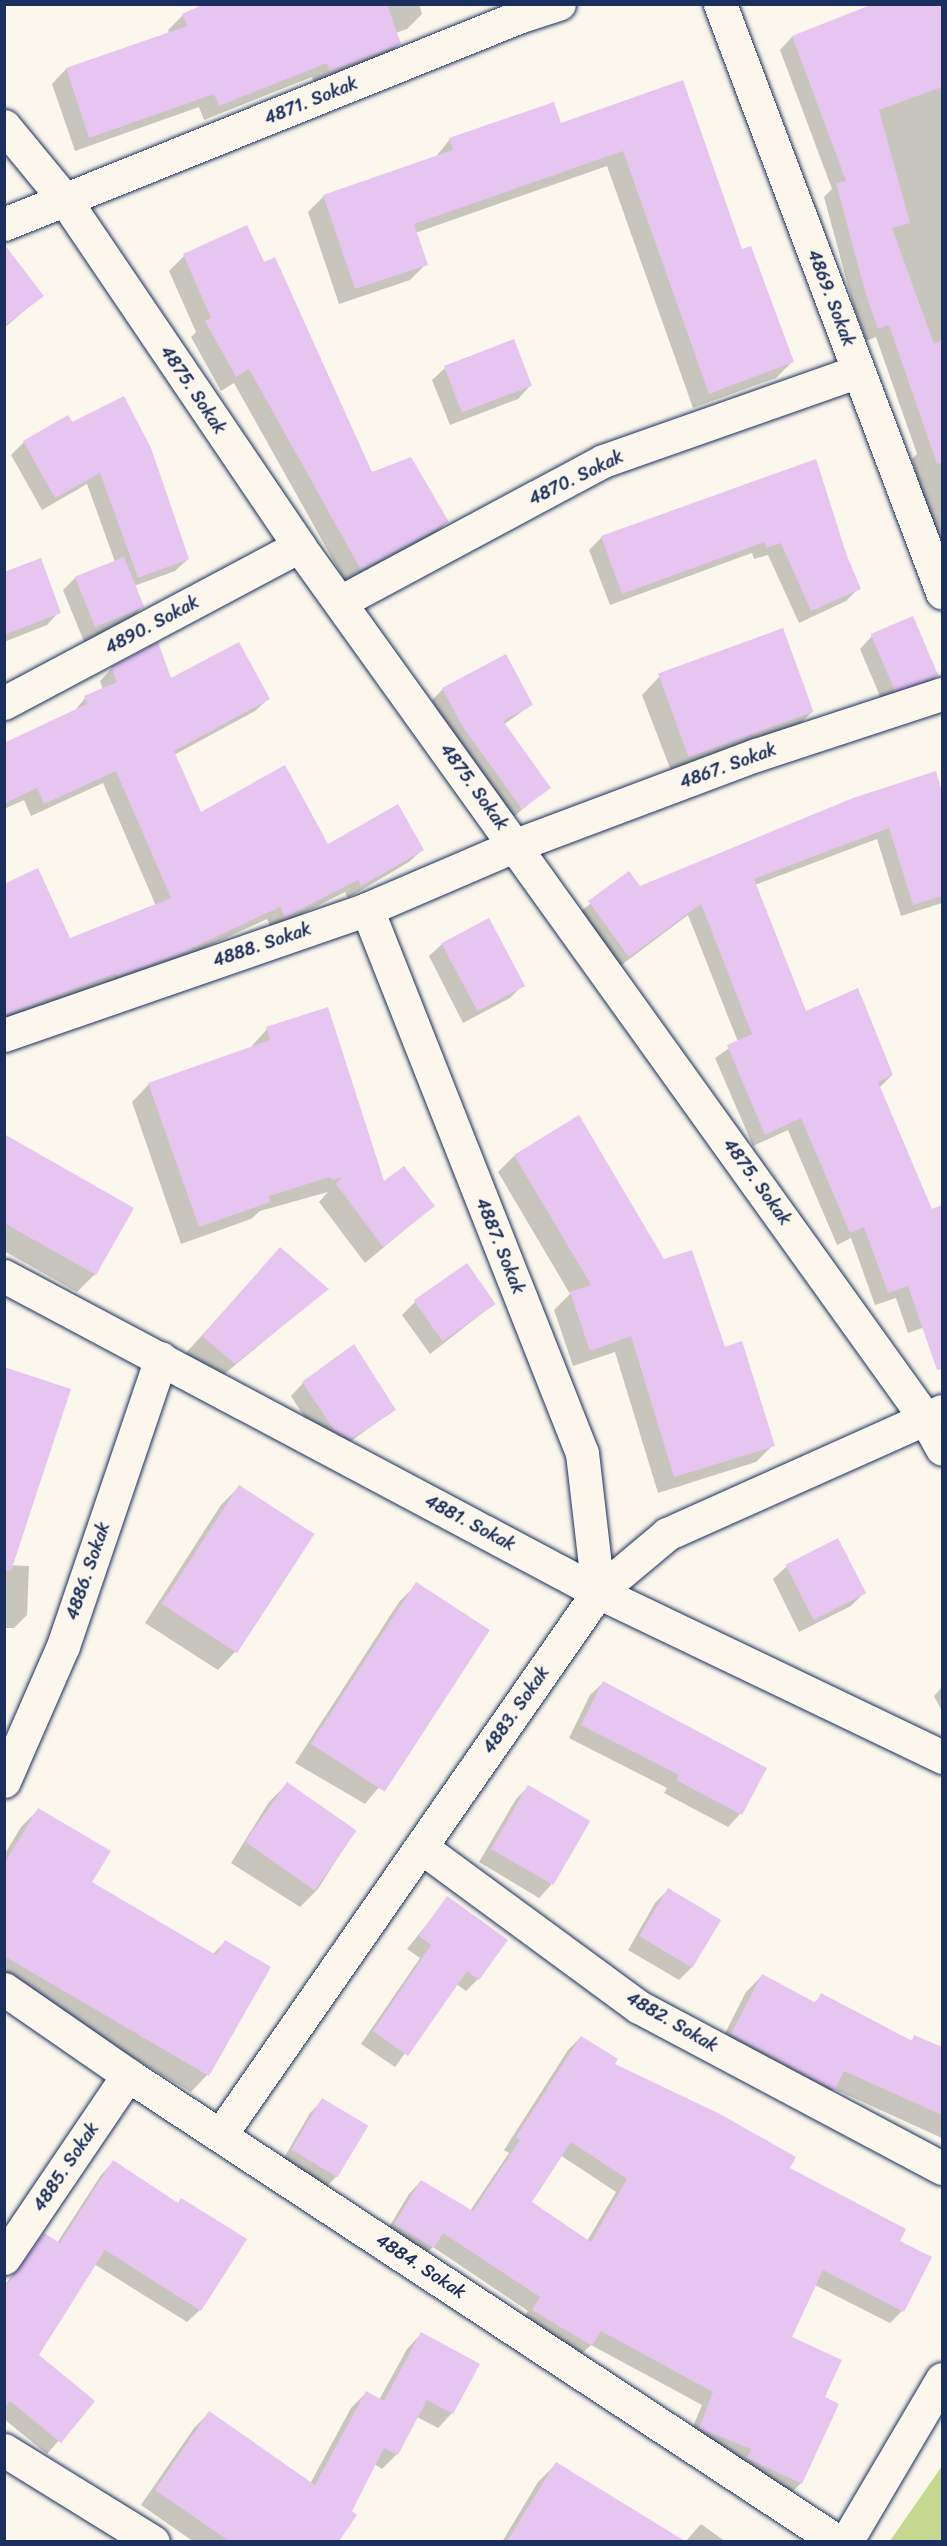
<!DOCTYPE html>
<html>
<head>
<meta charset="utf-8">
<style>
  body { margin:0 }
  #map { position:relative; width:947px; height:2546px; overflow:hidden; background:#fbf7ec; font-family:Sriracha,sans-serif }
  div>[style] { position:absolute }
  .green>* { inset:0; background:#c4d98f }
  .shadow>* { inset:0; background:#0003 }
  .building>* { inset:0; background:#e6c5f1; transform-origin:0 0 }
  .roads { filter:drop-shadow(0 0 2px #1b2f5e) drop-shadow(0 0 2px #1b2f5e) }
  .minor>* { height:33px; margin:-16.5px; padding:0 16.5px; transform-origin:16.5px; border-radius:16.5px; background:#fbf7ec }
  span { translate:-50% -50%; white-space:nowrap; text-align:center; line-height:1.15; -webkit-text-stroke:4.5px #fbf7ec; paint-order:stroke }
  .street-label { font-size:18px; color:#1b2f5e }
  .frame { position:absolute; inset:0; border:6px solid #1b2f5e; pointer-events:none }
</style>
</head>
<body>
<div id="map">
  <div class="green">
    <i style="clip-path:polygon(942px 2466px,942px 2541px,890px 2541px)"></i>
  </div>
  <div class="shadow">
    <i style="clip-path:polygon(276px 4px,419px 4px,422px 14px,407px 29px,396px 33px,399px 44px,385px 58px,315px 85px,312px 77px,204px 120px,199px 107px,75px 151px,52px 84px,66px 69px,169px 34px,168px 30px,183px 15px)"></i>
    <i style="clip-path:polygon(936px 4px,942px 22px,942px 583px,936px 541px,912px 459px,917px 454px,876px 337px,866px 341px,854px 308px,824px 197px,832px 189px,780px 50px,792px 37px)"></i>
    <i style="clip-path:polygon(682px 82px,741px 251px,792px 362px,776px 378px,693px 408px,607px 166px,415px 233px,426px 264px,410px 280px,339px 304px,308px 212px,324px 196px,435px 158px,450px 139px,560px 125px)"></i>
    <i style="clip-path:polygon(246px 227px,372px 474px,447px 522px,432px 537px,346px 583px,234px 383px,221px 391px,191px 337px,196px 332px,169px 271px,184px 256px)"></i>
    <i style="clip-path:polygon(4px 269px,42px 296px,4px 328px)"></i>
    <i style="clip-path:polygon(445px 368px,530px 386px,518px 399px,450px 425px,432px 380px)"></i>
    <i style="clip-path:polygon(68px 417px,188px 559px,175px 571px,134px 586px,142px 607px,130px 620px,85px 644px,63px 590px,76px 577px,115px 562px,87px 484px,42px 510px,11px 455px,24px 442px)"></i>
    <i style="clip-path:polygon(815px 460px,845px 557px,859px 588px,846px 601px,799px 623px,768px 555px,754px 559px,752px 553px,610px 605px,589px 550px,602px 537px)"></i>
    <i style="clip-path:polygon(4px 574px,59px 612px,47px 625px,4px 642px)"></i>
    <i style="clip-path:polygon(872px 636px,937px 676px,924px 688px,882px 701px,860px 649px)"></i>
    <i style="clip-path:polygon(505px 656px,531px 705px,503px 725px,549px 787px,511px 819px,452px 737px,432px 700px,443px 689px)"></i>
    <i style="clip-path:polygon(112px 668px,268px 699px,255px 711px,174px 755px,201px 814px,327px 847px,422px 850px,409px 862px,348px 898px,345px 892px,272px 929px,267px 919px,165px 966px,4px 1022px,4px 886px,70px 940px,156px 906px,103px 783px,31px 816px,24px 800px,4px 809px,4px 744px,73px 713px,85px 698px,103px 690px,100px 681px)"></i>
    <i style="clip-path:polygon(660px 676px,813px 711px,795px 729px,673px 776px,642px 695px)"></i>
    <i style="clip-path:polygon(935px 773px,942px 797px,942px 903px,901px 916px,877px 839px,755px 885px,805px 1013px,892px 1075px,879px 1088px,931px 1211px,942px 1209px,942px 1321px,908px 1333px,896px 1298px,875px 1305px,851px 1238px,837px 1245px,788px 1130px,753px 1146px,715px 1058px,738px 1042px,688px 915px,616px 969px,576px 915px,629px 873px,639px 888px)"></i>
    <i style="clip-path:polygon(442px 944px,523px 985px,510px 998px,463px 1023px,429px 956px)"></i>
    <i style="clip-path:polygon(267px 1029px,383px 1184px,433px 1206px,365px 1263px,319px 1202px,328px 1192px,260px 1211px,251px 1219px,181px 1244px,132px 1102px,149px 1084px,250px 1048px)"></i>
    <i style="clip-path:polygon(4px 1137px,95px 1274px,77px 1292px,4px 1251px)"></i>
    <i style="clip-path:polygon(514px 1156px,664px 1261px,724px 1349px,773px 1445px,756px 1462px,658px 1493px,615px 1352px,573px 1366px,554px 1310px,570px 1294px,498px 1172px)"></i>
    <i style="clip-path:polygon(280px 1249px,327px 1289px,216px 1381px,185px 1354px)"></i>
    <i style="clip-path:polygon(415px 1302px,494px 1304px,430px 1354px,402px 1315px)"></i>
    <i style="clip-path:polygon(303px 1383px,394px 1410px,337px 1451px,321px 1443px,291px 1396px)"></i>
    <i style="clip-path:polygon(239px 1487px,312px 1534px,236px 1651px,218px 1670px,145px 1623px,221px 1505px)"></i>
    <i style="clip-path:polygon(838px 1540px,864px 1593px,851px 1606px,799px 1632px,773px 1579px,786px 1567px)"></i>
    <i style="clip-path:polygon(4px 1565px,29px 1566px,27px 1615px,14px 1628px,4px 1628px)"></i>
    <i style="clip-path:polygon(417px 1584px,488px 1630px,410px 1750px,365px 1804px,295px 1763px,399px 1602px)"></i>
    <i style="clip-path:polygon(603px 1683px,765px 1768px,740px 1814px,728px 1827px,664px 1793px,667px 1788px,569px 1738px,590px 1695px)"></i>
    <i style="clip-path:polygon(942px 1687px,942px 1711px,934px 1696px)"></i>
    <i style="clip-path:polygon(287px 1784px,354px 1832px,318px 1889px,300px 1907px,231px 1863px,269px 1802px)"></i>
    <i style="clip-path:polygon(528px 1787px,551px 1885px,539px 1898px,479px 1862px,516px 1799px)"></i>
    <i style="clip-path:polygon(38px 1810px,90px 1883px,212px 1955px,225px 1942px,269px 1967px,207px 2075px,191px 2092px,4px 1982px,4px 1855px,21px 1827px)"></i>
    <i style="clip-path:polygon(668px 1890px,692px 1967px,679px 1980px,628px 1950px,655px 1903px)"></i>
    <i style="clip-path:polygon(448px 1898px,478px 1979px,466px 1991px,456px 1984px,395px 2067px,361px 2044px,420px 1958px,407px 1949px)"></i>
    <i style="clip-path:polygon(762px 1976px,814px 2003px,822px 1995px,910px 2042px,915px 2037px,942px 2049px,942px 2138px,834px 2089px,818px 2105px,716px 2051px,746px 1992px)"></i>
    <i style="clip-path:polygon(evenodd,581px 2037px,613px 2064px,788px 2169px,898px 2241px,902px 2311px,890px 2323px,815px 2285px,790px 2338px,823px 2398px,801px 2483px,788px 2496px,687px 2441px,702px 2405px,591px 2345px,578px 2357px,521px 2323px,528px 2311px,433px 2247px,420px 2259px,383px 2237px,409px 2194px,421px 2181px,470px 2211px,509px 2153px,504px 2150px,568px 2050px,581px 2037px,560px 2155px,616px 2192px,587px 2241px,529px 2203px,560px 2155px)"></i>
    <i style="clip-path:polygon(323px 2100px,337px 2176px,324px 2189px,281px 2163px,310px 2113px)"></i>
    <i style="clip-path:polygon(113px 2162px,200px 2310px,187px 2322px,94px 2264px,37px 2355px,93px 2401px,47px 2454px,4px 2419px,4px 2286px,44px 2235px,57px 2243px,101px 2175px)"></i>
    <i style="clip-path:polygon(421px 2334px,452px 2413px,438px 2428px,417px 2417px,397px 2454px,382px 2469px,374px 2464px,350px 2512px,355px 2515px,338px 2542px,194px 2542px,141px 2505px,194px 2428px,209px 2413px,310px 2484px,351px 2408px,366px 2393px,379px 2400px,407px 2349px)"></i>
    <i style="clip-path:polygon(556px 2464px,633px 2511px,614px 2542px,502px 2542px,538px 2482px)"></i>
    <i style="clip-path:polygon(701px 2524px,726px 2542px,685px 2542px)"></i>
  </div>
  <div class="building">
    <i style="clip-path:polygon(204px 4px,387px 4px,401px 44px,329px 71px,327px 63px,219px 106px,214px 94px,89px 138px,66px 68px,187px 26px,182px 14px)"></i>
    <i style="clip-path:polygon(873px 4px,942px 4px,942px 87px,879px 110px,910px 223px,892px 228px,934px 344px,942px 340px,942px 463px,937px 464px,889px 325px,878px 329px,866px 295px,836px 183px,846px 181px,792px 36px)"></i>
    <i style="clip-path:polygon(683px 80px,742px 249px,751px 246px,794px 362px,709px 394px,623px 151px,414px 224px,428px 265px,355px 289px,323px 195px,453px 150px,449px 138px,554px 102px,561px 123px)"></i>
    <i style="clip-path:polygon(247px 225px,264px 262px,275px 257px,372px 472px,411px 457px,449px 522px,361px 570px,249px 369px,236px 377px,205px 321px,211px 318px,183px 254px)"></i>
    <i style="clip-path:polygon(4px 244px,44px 296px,4px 326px)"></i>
    <i style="left:514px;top:339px;width:50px;height:75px;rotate:69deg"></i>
    <i style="clip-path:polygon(124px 396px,151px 448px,189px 559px,138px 578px,100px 473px,55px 498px,23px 441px,68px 415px,72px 422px)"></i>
    <i style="clip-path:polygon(816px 459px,847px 556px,861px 589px,811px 611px,781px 543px,766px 548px,765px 542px,622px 594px,601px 536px)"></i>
    <i style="left:124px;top:557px;width:54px;height:53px;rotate:68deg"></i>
    <i style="clip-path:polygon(41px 558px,61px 613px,4px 635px,4px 572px)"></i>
    <i style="left:913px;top:616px;width:65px;height:46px;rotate:67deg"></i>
    <i style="left:783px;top:628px;width:89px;height:133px;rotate:70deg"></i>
    <i style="clip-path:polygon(158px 642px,171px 678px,239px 642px,270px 699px,174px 751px,201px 812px,285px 765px,328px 844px,398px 804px,424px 850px,361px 886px,358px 880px,285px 917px,280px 907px,179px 954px,117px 976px,116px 973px,4px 1015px,4px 884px,38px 868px,70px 938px,171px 898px,116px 771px,44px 804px,37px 788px,4px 804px,4px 743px,87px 704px,84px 696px,117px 682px,111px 667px)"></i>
    <i style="clip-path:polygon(506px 654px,533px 705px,503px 721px,551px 788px,522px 809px,462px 726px,442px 688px)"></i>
    <i style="clip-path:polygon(936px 771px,942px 792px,942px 896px,913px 905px,889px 828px,754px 879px,806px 1011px,858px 988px,893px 1075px,878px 1082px,932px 1209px,942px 1205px,942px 1369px,937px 1370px,908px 1286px,888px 1293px,864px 1227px,850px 1233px,801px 1118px,765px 1135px,727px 1045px,752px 1034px,701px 904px,629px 957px,588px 901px,629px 871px,640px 886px,853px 798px)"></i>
    <i style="left:489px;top:918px;width:77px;height:54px;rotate:62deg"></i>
    <i style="clip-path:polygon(328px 1007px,384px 1181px,404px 1166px,435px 1206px,383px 1247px,336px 1184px,342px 1177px,333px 1180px,330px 1177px,269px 1196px,270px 1202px,199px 1227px,148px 1083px,270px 1040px,266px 1027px)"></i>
    <i style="clip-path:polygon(579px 1115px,664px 1259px,692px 1250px,725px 1347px,742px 1341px,775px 1446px,674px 1477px,631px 1336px,590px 1351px,570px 1292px,591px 1285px,514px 1155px)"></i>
    <i style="clip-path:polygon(4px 1134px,134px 1208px,96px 1275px,4px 1223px)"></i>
    <i style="clip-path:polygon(280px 1247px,329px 1289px,235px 1364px,202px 1336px)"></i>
    <i style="left:467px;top:1263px;width:50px;height:65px;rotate:55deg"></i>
    <i style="clip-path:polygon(354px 1344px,396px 1410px,351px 1439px,334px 1430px,302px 1382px)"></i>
    <i style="clip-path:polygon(4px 1367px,71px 1389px,11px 1571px,4px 1570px)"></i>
    <i style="left:239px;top:1485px;width:90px;height:142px;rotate:33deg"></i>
    <i style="left:838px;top:1538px;width:62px;height:59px;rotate:63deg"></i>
    <i style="left:416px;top:1582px;width:88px;height:193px;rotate:33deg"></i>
    <i style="clip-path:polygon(603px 1681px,767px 1768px,742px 1815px,676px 1780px,679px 1775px,581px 1725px)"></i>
    <i style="left:287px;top:1782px;width:85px;height:73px;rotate:35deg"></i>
    <i style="left:528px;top:1785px;width:72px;height:74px;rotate:30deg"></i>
    <i style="clip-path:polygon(38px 1808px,111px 1851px,92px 1882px,216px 1955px,225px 1940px,271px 1967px,209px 2076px,4px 1956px,4px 1864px)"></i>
    <i style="left:668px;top:1888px;width:62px;height:56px;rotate:31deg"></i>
    <i style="clip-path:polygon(447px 1896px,508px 1940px,479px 1980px,467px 1971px,408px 2056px,373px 2031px,431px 1945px,419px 1936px)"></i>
    <i style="clip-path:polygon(762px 1974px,816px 2003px,821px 1993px,912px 2041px,914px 2035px,942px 2047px,942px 2115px,844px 2071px,835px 2090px,731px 2034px)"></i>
    <i style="clip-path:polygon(evenodd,581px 2036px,618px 2059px,615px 2064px,720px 2114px,796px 2157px,790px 2168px,906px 2229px,900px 2241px,932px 2257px,904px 2312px,823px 2270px,792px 2337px,842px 2360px,825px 2397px,839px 2404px,802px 2484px,747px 2458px,751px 2449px,699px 2428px,713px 2392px,601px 2331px,592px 2346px,532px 2310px,540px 2297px,443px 2233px,434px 2248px,394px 2224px,421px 2180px,473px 2211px,520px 2140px,516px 2137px,581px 2036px,571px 2142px,627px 2179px,591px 2242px,532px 2202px,571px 2142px)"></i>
    <i style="left:322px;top:2098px;width:54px;height:60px;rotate:31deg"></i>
    <i style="clip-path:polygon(113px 2160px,178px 2203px,181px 2198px,247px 2239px,201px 2311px,105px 2250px,39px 2355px,95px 2401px,61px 2443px,10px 2401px,4px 2409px,4px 2289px,44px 2233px,60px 2243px)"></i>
    <i style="clip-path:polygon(421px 2332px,480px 2364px,453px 2414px,427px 2400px,398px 2455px,384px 2448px,352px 2511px,357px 2515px,339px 2541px,229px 2541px,155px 2490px,209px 2411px,315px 2485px,366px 2391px,384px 2401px)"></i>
    <i style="clip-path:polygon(556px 2462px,685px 2541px,507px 2541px)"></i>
  </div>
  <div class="roads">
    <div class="minor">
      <i style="left:720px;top:4px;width:629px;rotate:69.32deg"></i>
      <i style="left:4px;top:126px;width:96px;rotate:50.5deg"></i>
      <i style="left:65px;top:200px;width:418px;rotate:55.9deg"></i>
      <i style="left:299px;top:546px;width:1073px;rotate:54.33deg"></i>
      <i style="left:925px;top:1418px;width:35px;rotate:61deg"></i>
      <i style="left:4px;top:224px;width:557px;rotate:-21.92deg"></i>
      <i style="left:521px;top:16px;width:40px;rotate:-18deg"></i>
      <i style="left:340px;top:602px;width:298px;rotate:-28.2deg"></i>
      <i style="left:603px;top:461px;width:270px;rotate:-19.4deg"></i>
      <i style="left:4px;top:703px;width:334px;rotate:-28deg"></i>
      <i style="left:367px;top:909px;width:585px;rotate:68.44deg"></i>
      <i style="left:582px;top:1453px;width:140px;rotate:83.4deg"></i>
      <i style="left:4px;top:1035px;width:384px;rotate:-19.1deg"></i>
      <i style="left:367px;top:909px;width:162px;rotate:-23.2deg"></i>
      <i style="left:516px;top:845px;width:256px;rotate:-20.6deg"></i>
      <i style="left:756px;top:755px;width:196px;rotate:-18.2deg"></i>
      <i style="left:4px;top:1276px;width:673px;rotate:28.01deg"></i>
      <i style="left:598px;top:1592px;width:382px;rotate:25.6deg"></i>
      <i style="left:4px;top:1781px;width:147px;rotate:-66.4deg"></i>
      <i style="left:63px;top:1646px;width:304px;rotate:-71.2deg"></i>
      <i style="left:421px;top:1847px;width:270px;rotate:36.3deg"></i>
      <i style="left:639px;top:2007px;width:343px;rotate:28deg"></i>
      <i style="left:4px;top:1989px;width:151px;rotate:34.7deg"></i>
      <i style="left:128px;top:2075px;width:850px;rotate:33.33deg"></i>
      <i style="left:221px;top:2134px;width:660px;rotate:-55.18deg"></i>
      <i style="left:598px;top:1592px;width:90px;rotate:-40deg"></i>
      <i style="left:667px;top:1534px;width:301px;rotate:-24.1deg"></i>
      <i style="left:4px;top:2258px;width:221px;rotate:-55.9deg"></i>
      <i style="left:4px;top:2450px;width:175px;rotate:31.7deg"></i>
      <i style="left:846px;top:2542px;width:189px;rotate:-59.5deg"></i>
    </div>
  </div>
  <div class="street-label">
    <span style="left:311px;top:101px;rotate:-22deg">4871. Sokak</span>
    <span style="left:831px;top:298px;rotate:69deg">4869. Sokak</span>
    <span style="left:193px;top:390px;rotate:56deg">4875. Sokak</span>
    <span style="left:576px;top:478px;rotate:-26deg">4870. Sokak</span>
    <span style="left:152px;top:625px;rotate:-28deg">4890. Sokak</span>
    <span style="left:728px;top:766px;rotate:-20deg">4867. Sokak</span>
    <span style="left:474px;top:787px;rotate:54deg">4875. Sokak</span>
    <span style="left:262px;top:945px;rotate:-19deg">4888. Sokak</span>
    <span style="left:757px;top:1182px;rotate:54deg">4875. Sokak</span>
    <span style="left:500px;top:1246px;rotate:68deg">4887. Sokak</span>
    <span style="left:470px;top:1523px;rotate:28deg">4881. Sokak</span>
    <span style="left:88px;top:1571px;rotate:-71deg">4886. Sokak</span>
    <span style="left:516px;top:1710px;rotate:-55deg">4883. Sokak</span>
    <span style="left:672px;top:2022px;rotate:30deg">4882. Sokak</span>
    <span style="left:66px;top:2167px;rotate:-56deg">4885. Sokak</span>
    <span style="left:421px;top:2266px;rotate:33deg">4884. Sokak</span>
  </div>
  <div class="frame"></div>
</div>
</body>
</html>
